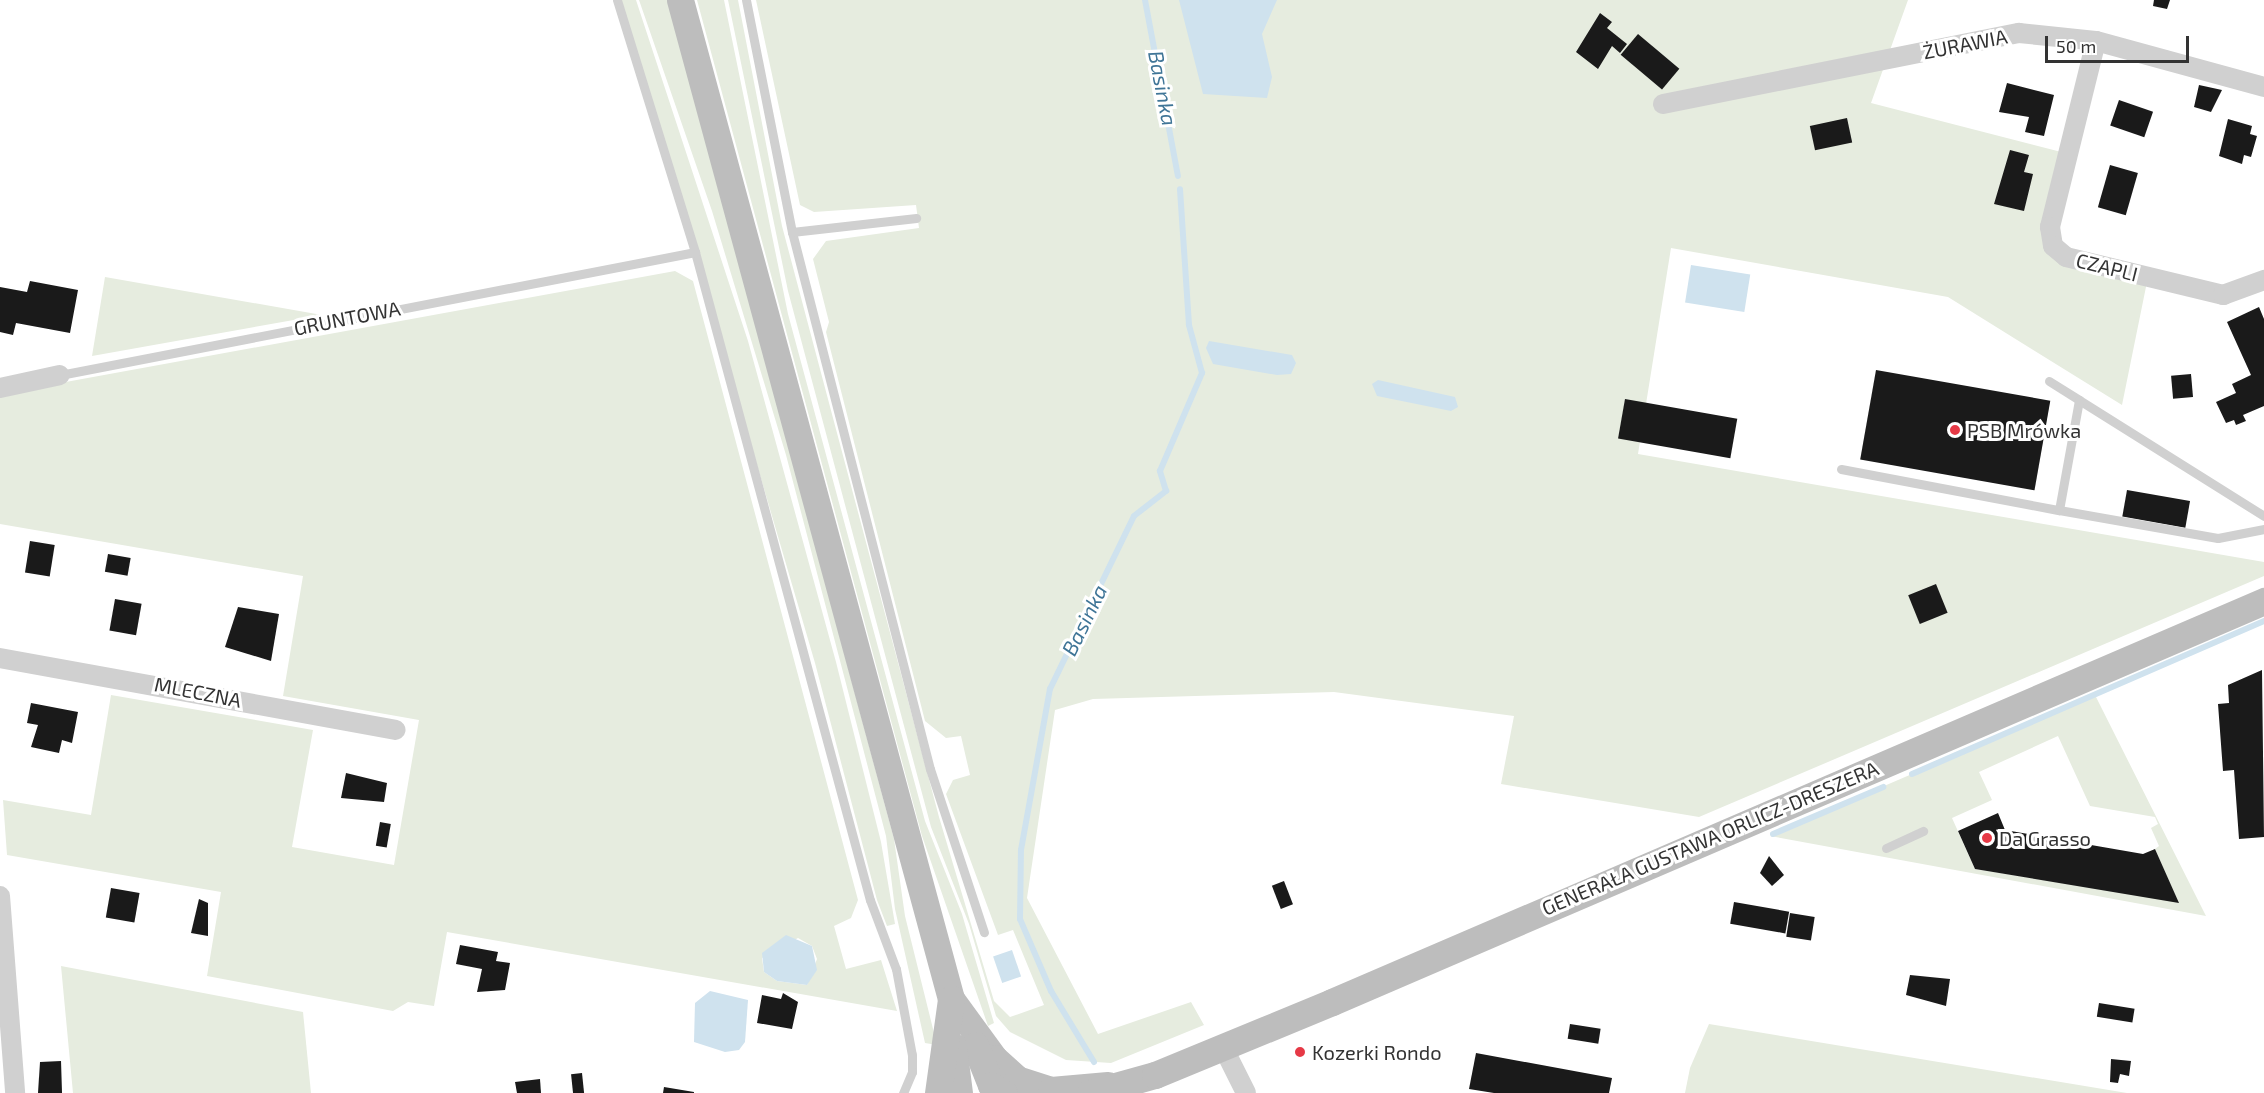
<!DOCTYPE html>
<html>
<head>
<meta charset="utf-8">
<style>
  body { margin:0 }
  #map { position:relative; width:2264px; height:1093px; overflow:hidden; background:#fff; font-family:"Exo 2",sans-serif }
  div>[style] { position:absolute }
  .green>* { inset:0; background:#e6ecdf }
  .water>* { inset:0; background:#cfe2ee; transform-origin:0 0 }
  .stream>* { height:6px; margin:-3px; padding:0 3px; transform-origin:3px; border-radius:3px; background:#cfe2ee }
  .building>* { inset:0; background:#1a1a1a; transform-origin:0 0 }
  .lane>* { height:9px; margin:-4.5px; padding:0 4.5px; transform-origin:4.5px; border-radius:4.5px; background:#d0d0d0 }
  .street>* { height:20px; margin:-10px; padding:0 10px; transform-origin:10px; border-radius:10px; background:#d0d0d0 }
  .secondary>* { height:27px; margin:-13.5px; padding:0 13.5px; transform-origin:13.5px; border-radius:13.5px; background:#bdbdbd }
  .dots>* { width:16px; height:16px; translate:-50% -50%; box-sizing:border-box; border:3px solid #fff; border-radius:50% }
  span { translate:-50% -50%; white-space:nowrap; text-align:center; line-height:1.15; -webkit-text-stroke:6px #fff; paint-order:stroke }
  .street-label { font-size:20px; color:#333 }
  .poi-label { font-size:20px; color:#333 }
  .left { translate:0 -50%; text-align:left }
  .water-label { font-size:21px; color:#3f7597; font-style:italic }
  .scale { position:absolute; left:2045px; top:36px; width:144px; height:27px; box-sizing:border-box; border:3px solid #333; border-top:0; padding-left:8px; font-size:18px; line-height:21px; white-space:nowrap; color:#333; -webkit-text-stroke:4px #fff; paint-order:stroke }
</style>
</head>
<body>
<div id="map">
  <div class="green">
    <i style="clip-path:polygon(621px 0,636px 0,748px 341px,836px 662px,881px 842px,895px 924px,887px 926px,877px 900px,815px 663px)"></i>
    <i style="clip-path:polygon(639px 0,669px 0,894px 839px,905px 916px,937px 1045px,925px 1043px,895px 909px,886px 836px,786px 455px,712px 211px)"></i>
    <i style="clip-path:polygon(697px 0,724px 0,788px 314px,925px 821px,962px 914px,994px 1023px,988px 1026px,922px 836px)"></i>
    <i style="clip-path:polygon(728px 0,738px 0,782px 226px,939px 817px,994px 1001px,1010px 1017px,1044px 1005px,1013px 930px,998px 935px,946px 794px,953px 780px,970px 775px,961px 736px,946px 738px,925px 721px,826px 332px,829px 322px,813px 259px,826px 241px,919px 228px,916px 205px,814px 212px,800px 205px,756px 0,1908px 0,1871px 103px,2073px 155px,2053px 246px,2148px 277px,2122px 405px,1948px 297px,1671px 248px,1638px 454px,2264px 562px,2264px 576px,1699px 817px,1501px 784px,1514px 716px,1334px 692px,1093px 699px,1055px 710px,1027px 898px,1098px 1034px,1191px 1002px,1204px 1025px,1111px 1063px,1066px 1060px,1010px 1032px,996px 1016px,969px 924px,931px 827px,788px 291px)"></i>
    <i style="clip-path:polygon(evenodd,675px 271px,693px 281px,858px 900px,851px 918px,834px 926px,846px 969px,881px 960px,897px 1011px,447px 932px,434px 1006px,408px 1002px,393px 1011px,207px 976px,221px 892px,7px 855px,3px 800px,91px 815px,111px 695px,313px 730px,292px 847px,394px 865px,419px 720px,283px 696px,303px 576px,0 524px,0 394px,675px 271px,798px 938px,812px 946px,817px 959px,807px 985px,777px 981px,764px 972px,762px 958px,798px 938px)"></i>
    <i style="clip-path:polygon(105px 277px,322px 315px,92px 356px)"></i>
    <i style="clip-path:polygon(evenodd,2095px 695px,2206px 916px,1770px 836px,1773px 834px,2095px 695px,2058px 736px,2090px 806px,2155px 817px,2158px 824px,2151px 828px,2159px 846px,2155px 849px,2178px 902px,1975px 869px,1952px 818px,1992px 800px,1979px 772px,2058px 736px)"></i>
    <i style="clip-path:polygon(61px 966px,303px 1012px,311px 1093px,73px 1093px)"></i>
    <i style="clip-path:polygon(1709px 1024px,2127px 1093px,1685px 1093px,1690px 1068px)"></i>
  </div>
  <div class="water">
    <i style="clip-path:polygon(1179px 0,1277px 0,1262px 34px,1272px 77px,1267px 98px,1203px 94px)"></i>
    <i style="left:1691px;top:265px;width:60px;height:38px;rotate:9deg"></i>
    <i style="clip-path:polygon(1209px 341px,1292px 355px,1296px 363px,1291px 374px,1277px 375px,1213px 364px,1206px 348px)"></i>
    <i style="clip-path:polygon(1378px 380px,1455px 397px,1458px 407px,1451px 411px,1377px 396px,1372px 384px)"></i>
    <i style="clip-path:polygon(786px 935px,812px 946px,817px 970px,807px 985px,777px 981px,764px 972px,762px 953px)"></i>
    <i style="left:1012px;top:950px;width:28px;height:20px;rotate:71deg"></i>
    <i style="clip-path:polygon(710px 991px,748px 1000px,745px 1042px,739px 1050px,725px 1052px,694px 1042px,695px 1003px)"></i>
  </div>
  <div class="stream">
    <i style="left:1145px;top:0;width:179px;rotate:79.4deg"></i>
    <i style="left:1912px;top:774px;width:384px;rotate:-23.5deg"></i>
    <i style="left:1773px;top:834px;width:120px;rotate:-23.1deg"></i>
    <i style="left:1094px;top:1062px;width:83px;rotate:-121.2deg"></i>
    <i style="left:1051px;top:991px;width:78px;rotate:-113.3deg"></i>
    <i style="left:1020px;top:919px;width:69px;rotate:-89.2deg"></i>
    <i style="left:1021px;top:850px;width:164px;rotate:-79.8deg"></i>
    <i style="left:1050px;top:689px;width:192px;rotate:-64.1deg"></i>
    <i style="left:1134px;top:516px;width:41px;rotate:-38deg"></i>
    <i style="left:1166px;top:491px;width:21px;rotate:-107deg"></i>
    <i style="left:1160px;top:471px;width:107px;rotate:-66.8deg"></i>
    <i style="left:1202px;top:373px;width:50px;rotate:-105.2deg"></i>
    <i style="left:1189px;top:325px;width:136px;rotate:-93.8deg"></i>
  </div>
  <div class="building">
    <i style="clip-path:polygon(2154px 0,2170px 0,2167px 9px,2153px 6px)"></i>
    <i style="clip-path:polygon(1600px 13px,1612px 22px,1607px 28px,1627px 44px,1620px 53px,1612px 46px,1598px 69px,1576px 52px)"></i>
    <i style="left:1638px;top:34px;width:54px;height:27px;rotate:40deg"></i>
    <i style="clip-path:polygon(2007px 83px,2054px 95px,2044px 136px,2025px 132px,2029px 117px,1999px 112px)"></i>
    <i style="clip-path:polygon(2199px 85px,2222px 90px,2211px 112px,2194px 107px)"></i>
    <i style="left:2119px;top:100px;width:36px;height:27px;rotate:19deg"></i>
    <i style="left:1847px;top:118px;width:25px;height:38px;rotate:78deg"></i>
    <i style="clip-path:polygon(2228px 119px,2252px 126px,2250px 134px,2257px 136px,2251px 157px,2244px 155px,2242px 164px,2219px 156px)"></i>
    <i style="clip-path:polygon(2010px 150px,2029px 155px,2024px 172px,2033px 174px,2024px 211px,1994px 204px)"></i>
    <i style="left:2110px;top:165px;width:29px;height:44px;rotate:16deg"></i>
    <i style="clip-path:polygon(30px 281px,78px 290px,70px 333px,16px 323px,13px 335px,0 332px,0 287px,27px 292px)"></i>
    <i style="clip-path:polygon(2259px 307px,2264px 319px,2264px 406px,2243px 415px,2246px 421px,2236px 425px,2234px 420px,2226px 423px,2216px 402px,2236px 393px,2232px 384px,2251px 375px,2227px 322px)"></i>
    <i style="left:1876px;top:370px;width:177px;height:91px;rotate:10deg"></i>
    <i style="left:2191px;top:374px;width:23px;height:20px;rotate:85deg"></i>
    <i style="left:1625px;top:399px;width:114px;height:40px;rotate:10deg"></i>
    <i style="left:2127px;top:490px;width:64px;height:27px;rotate:10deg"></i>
    <i style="left:30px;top:541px;width:25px;height:32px;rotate:9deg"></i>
    <i style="left:108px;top:554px;width:23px;height:18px;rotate:10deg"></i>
    <i style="left:1936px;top:584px;width:31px;height:30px;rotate:68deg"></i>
    <i style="left:115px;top:599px;width:27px;height:32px;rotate:10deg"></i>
    <i style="clip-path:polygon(238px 607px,279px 614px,271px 661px,225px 647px)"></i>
    <i style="clip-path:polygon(2262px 670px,2264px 837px,2239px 839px,2234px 770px,2223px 771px,2218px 704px,2229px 703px,2228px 685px)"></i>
    <i style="clip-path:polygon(31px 703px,78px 712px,72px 743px,62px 740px,59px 753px,31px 747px,38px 725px,27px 723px)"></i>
    <i style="clip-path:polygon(346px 773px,387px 783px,384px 802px,341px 798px)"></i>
    <i style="clip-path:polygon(1998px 813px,2005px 830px,2143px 854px,2155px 849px,2179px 903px,1975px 869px,1958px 831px)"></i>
    <i style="left:380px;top:822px;width:11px;height:24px;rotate:10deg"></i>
    <i style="clip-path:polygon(1769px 856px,1784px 875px,1772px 886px,1760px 873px)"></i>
    <i style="left:1284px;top:881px;width:25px;height:13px;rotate:69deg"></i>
    <i style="left:111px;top:888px;width:29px;height:30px;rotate:10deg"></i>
    <i style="clip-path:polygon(199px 899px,208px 903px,208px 936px,191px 933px)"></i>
    <i style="left:1734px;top:902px;width:56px;height:22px;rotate:10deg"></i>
    <i style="left:1790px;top:913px;width:25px;height:24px;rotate:9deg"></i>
    <i style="clip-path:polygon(460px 945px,498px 952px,496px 961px,510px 963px,505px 990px,477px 992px,482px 969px,456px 964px)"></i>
    <i style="clip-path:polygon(1910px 975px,1950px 979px,1946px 1006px,1906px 995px)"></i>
    <i style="clip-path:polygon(783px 993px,798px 1002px,792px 1029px,757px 1023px,762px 995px,781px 999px)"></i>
    <i style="left:2099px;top:1003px;width:36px;height:14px;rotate:9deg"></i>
    <i style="left:1570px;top:1024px;width:31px;height:15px;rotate:9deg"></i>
    <i style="clip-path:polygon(1476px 1053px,1612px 1078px,1609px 1093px,1494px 1093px,1469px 1089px)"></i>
    <i style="clip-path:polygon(2111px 1059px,2131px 1061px,2129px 1076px,2120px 1074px,2118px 1083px,2110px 1082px)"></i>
    <i style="clip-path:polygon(61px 1061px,62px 1093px,38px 1093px,40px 1062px)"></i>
    <i style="left:582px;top:1073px;width:20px;height:11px;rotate:84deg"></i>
    <i style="clip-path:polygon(540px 1079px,541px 1093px,517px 1093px,515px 1082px)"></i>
    <i style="clip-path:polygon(664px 1087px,694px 1092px,694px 1093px,663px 1093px)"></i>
  </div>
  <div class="lane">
    <i style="left:617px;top:0;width:264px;rotate:72.8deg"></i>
    <i style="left:695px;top:252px;width:671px;rotate:74.89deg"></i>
    <i style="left:870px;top:900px;width:74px;rotate:69.4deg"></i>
    <i style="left:896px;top:969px;width:87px;rotate:79.5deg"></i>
    <i style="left:912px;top:1055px;width:17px;rotate:90deg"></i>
    <i style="left:912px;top:1072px;width:23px;rotate:113deg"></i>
    <i style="left:746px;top:0;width:237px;rotate:78.8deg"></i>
    <i style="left:792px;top:232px;width:554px;rotate:75.59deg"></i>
    <i style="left:930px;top:769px;width:172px;rotate:71.7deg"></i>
    <i style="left:792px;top:232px;width:125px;rotate:-6.4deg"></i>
    <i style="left:60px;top:375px;width:647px;rotate:-10.96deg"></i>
    <i style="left:2049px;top:381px;width:36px;rotate:32deg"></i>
    <i style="left:1841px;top:469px;width:222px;rotate:10.7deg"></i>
    <i style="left:2264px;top:516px;width:218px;rotate:-147.9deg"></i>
    <i style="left:2079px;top:400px;width:112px;rotate:100.3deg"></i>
    <i style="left:2059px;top:510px;width:161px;rotate:10deg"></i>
    <i style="left:2218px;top:538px;width:47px;rotate:-11.1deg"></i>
    <i style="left:1886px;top:848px;width:41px;rotate:-24.7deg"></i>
  </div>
  <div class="street">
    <i style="left:2096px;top:41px;width:192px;rotate:103.9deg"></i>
    <i style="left:2050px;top:227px;width:19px;rotate:81deg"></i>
    <i style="left:2053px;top:246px;width:17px;rotate:40deg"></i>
    <i style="left:2066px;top:257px;width:162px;rotate:13.6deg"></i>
    <i style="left:2223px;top:295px;width:44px;rotate:-20.1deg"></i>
    <i style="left:1663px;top:104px;width:363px;rotate:-11.3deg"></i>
    <i style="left:2019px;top:33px;width:77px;rotate:5.9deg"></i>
    <i style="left:2096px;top:41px;width:174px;rotate:15.3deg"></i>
    <i style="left:0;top:388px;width:61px;rotate:-12.2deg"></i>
    <i style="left:0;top:658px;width:402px;rotate:10.3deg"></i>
    <i style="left:0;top:896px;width:198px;rotate:85.6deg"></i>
    <i style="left:1223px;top:1047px;width:51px;rotate:63.4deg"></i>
  </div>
  <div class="secondary">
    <i style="left:680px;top:0;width:1035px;rotate:74.82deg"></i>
    <i style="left:951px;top:999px;width:73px;rotate:53.9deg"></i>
    <i style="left:994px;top:1058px;width:31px;rotate:42deg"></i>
    <i style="left:1017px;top:1079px;width:36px;rotate:18deg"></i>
    <i style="left:1051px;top:1090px;width:57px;rotate:-5deg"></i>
    <i style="left:975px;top:1045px;width:43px;rotate:68.2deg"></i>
    <i style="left:991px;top:1085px;width:15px;rotate:32deg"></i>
    <i style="left:953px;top:1046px;width:47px;rotate:82.7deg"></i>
    <i style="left:938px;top:1093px;width:95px;rotate:-82.1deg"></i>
    <i style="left:1090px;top:1093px;width:67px;rotate:-15.5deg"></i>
    <i style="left:1155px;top:1075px;width:191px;rotate:-22.4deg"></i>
    <i style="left:1332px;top:1002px;width:1015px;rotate:-23.28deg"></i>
  </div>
  <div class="dots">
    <i style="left:1955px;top:430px;background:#e63946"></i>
    <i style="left:1987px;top:838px;background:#e63946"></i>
    <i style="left:1300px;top:1052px;background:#e63946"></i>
  </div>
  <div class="street-label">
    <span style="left:1965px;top:44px;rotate:-11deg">ŻURAWIA</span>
    <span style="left:2107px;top:267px;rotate:14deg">CZAPLI</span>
    <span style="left:347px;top:318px;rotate:-11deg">GRUNTOWA</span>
    <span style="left:198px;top:692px;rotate:11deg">MLECZNA</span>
    <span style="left:1710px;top:838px;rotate:-23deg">GENERAŁA GUSTAWA ORLICZ-DRESZERA</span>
  </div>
  <div class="poi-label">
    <span class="left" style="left:1967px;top:430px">PSB Mrówka</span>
    <span class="left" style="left:1999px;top:838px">Da Grasso</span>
    <span class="left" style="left:1312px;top:1052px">Kozerki Rondo</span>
  </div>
  <div class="water-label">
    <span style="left:1163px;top:88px;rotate:79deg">Basinka</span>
    <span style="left:1084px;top:620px;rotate:-64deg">Basinka</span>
  </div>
  <div class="scale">50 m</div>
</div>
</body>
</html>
